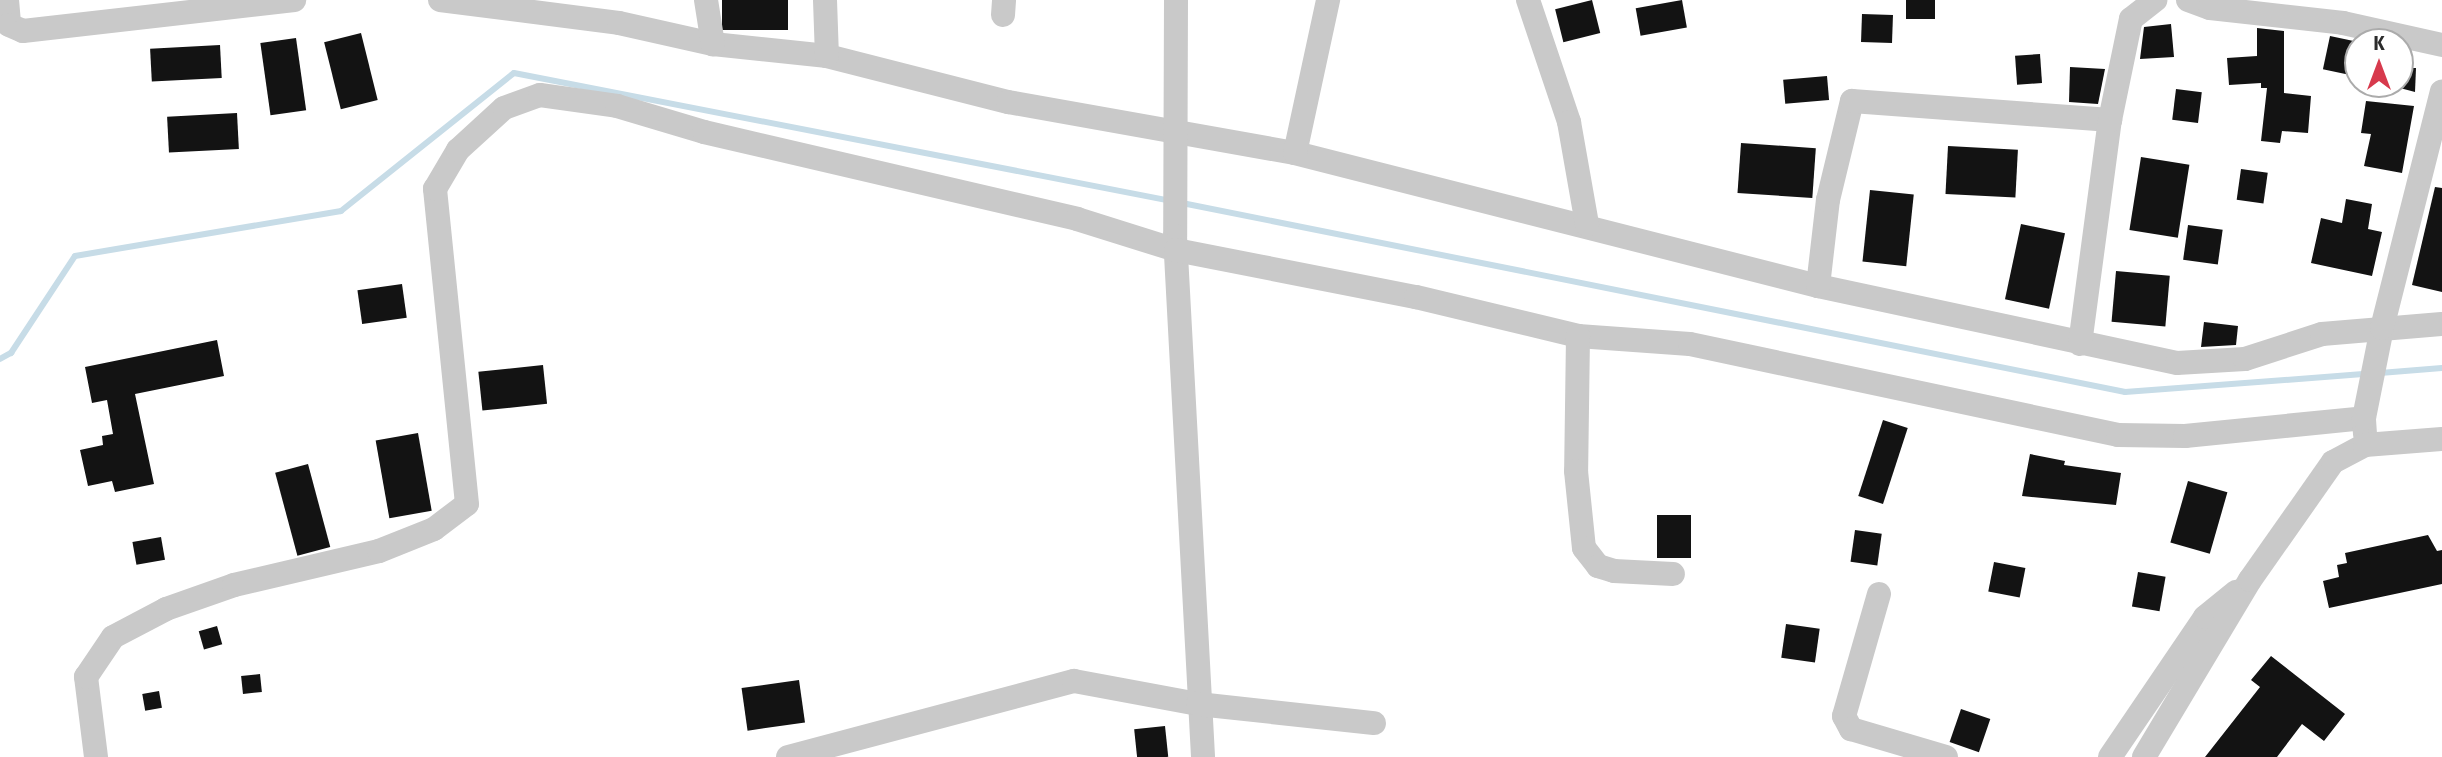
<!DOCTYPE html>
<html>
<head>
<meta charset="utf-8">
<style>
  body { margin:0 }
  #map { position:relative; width:2442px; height:757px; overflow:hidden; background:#fff; font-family:"Fira Sans Condensed",sans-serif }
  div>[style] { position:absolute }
  .stream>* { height:6px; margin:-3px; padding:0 3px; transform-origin:3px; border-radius:3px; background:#c7dce7 }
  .building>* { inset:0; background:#131313; transform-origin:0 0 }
  .minor>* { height:24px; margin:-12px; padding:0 12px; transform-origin:12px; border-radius:12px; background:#c9c9c9 }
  span { translate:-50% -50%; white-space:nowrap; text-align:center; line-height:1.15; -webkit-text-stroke:7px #fff; paint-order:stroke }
  .north { position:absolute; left:2344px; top:28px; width:70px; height:70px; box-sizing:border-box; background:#fff; border:2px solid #ababab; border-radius:50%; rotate:0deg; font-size:19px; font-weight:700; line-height:28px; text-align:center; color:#2c2c2c }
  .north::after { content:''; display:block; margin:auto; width:24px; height:32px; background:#d73a4d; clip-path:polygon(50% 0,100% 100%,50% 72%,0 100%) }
</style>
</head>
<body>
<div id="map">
  <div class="stream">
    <i style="left:1182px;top:203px;width:962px;rotate:11.33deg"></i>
    <i style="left:2125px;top:392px;width:242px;rotate:-4.3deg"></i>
    <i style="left:0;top:359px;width:13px;rotate:-29deg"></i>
    <i style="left:11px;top:353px;width:116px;rotate:-56.6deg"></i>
    <i style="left:75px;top:256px;width:270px;rotate:-9.6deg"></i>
    <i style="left:341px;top:211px;width:221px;rotate:-38.6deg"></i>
    <i style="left:514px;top:73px;width:669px;rotate:11.02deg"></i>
    <i style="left:2380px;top:373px;width:62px;rotate:-4.6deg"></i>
  </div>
  <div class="building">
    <i style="left:722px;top:0;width:66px;height:30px"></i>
    <i style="left:1592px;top:0;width:34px;height:38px;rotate:76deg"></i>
    <i style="left:1682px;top:0;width:28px;height:47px;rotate:80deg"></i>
    <i style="left:1906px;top:0;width:29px;height:19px"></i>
    <i style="left:1862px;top:14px;width:31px;height:28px;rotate:2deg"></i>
    <i style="clip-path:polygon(2171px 24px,2174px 57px,2140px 59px,2144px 27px)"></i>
    <i style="clip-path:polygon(2257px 28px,2284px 31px,2284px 93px,2311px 96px,2308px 133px,2282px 131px,2280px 143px,2261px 141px,2267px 88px,2261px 88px,2261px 83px,2229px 85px,2227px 58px,2257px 56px)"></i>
    <i style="left:361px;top:33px;width:69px;height:38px;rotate:76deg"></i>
    <i style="left:2330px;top:36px;width:29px;height:34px;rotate:12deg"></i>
    <i style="left:296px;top:38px;width:73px;height:36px;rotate:82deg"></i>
    <i style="left:220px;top:45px;width:33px;height:70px;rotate:87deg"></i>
    <i style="left:2040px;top:54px;width:29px;height:25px;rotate:86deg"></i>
    <i style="clip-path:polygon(2070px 67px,2105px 69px,2098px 104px,2069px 102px)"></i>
    <i style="clip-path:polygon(2400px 68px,2416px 68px,2415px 92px,2400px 88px)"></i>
    <i style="left:1827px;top:76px;width:24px;height:44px;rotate:85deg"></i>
    <i style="left:2176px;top:89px;width:26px;height:31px;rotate:7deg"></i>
    <i style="clip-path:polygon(2366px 101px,2414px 106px,2402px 173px,2364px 166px,2371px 134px,2361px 133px)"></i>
    <i style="left:237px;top:113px;width:36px;height:70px;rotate:87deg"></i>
    <i style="left:1741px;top:143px;width:75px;height:50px;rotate:4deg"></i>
    <i style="left:1948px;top:146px;width:70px;height:48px;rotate:3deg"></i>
    <i style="left:2141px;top:157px;width:49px;height:74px;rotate:9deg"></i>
    <i style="left:2241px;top:169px;width:27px;height:31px;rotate:8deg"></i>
    <i style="clip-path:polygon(2435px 187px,2442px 188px,2442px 292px,2412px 285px)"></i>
    <i style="left:1870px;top:190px;width:44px;height:72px;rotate:6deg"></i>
    <i style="clip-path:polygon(2346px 199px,2372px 204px,2368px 229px,2382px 232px,2372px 276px,2311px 263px,2321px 218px,2342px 223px)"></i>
    <i style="left:2021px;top:224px;width:45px;height:77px;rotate:12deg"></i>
    <i style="left:2188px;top:225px;width:35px;height:35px;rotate:8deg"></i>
    <i style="left:2116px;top:271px;width:54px;height:51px;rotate:5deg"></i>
    <i style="left:402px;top:284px;width:34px;height:45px;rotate:82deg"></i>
    <i style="clip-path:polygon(2204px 322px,2238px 326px,2236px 345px,2201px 347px)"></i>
    <i style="clip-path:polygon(217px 340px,224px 376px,135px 394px,154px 484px,115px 492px,112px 481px,88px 486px,80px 450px,103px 445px,102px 436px,113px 434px,107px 400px,92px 403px,85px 367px)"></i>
    <i style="left:543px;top:365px;width:39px;height:65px;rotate:84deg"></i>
    <i style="left:1883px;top:420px;width:26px;height:80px;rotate:18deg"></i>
    <i style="left:418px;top:433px;width:79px;height:43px;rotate:80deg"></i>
    <i style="clip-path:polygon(2030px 454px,2065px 461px,2064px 465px,2121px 473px,2116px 505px,2022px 496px)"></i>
    <i style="left:308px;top:464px;width:86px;height:34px;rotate:75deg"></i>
    <i style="left:2188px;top:481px;width:41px;height:64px;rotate:16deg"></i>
    <i style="left:1657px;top:515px;width:34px;height:43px"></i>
    <i style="left:1855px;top:530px;width:27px;height:32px;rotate:8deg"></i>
    <i style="clip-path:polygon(2428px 535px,2437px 551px,2442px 550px,2442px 584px,2329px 608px,2323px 581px,2339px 577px,2337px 565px,2347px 563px,2345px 553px)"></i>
    <i style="left:161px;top:537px;width:23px;height:29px;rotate:80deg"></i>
    <i style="left:1994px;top:562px;width:32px;height:30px;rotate:11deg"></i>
    <i style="left:2138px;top:572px;width:28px;height:35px;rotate:10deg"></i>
    <i style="left:1786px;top:624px;width:34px;height:34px;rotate:8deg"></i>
    <i style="left:217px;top:626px;width:19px;height:19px;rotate:74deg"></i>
    <i style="clip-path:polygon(2271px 656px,2345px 714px,2324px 741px,2302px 724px,2277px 757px,2205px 757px,2260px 687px,2251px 680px)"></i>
    <i style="left:260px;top:674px;width:18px;height:19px;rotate:84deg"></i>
    <i style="left:799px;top:680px;width:43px;height:58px;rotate:82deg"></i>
    <i style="left:159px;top:691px;width:17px;height:17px;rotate:80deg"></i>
    <i style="left:1961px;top:709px;width:31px;height:35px;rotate:19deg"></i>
    <i style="left:1165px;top:726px;width:31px;height:31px;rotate:84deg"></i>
  </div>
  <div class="minor">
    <i style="left:7px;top:0;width:25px;rotate:85deg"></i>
    <i style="left:9px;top:25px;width:15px;rotate:23deg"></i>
    <i style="left:23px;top:31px;width:273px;rotate:-6.5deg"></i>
    <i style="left:440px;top:0;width:180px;rotate:7.3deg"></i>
    <i style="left:619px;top:23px;width:96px;rotate:12.6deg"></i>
    <i style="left:713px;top:44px;width:115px;rotate:6deg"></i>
    <i style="left:827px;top:56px;width:187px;rotate:14.3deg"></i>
    <i style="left:1008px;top:102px;width:291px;rotate:10.1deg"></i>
    <i style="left:1295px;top:153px;width:540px;rotate:14.27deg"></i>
    <i style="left:1818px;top:286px;width:367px;rotate:12.1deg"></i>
    <i style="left:2177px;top:363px;width:68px;rotate:-3.4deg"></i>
    <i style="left:2245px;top:359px;width:81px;rotate:-18deg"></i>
    <i style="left:2322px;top:334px;width:120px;rotate:-4.8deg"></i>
    <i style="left:706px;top:0;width:45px;rotate:81deg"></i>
    <i style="left:825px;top:0;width:56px;rotate:88deg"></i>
    <i style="left:1176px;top:0;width:236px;rotate:90.2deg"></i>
    <i style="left:1175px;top:236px;width:522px;rotate:86.92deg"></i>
    <i style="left:1528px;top:0;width:129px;rotate:71.4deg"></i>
    <i style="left:1569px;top:122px;width:104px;rotate:80deg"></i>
    <i style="left:2188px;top:0;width:23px;rotate:20deg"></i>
    <i style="left:2210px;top:8px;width:134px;rotate:6.4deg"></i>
    <i style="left:2343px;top:23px;width:101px;rotate:12.5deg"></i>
    <i style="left:1003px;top:15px;width:15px;rotate:-86deg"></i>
    <i style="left:1295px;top:153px;width:157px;rotate:-77.8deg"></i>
    <i style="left:1818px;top:286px;width:87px;rotate:-83.4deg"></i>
    <i style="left:1828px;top:200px;width:102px;rotate:-76.4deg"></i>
    <i style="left:1852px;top:101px;width:259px;rotate:4.2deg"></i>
    <i style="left:1578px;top:336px;width:112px;rotate:4.1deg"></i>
    <i style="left:1690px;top:344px;width:438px;rotate:12deg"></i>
    <i style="left:2118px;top:435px;width:67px;rotate:0.9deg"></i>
    <i style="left:2185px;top:436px;width:180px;rotate:-5.7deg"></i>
    <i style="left:2080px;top:344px;width:226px;rotate:-82.4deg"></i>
    <i style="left:2110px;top:120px;width:103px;rotate:-78.3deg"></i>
    <i style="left:2131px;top:19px;width:31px;rotate:-38deg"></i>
    <i style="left:2365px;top:434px;width:16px;rotate:-94deg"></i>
    <i style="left:2364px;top:418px;width:92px;rotate:-78.7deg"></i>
    <i style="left:2382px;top:328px;width:244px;rotate:-75.8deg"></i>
    <i style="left:1879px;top:594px;width:127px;rotate:106deg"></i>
    <i style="left:1844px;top:716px;width:15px;rotate:62deg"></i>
    <i style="left:1851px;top:729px;width:99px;rotate:16.4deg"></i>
    <i style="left:96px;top:757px;width:81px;rotate:-97.1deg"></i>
    <i style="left:86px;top:677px;width:48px;rotate:-56deg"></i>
    <i style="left:113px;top:637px;width:60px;rotate:-27.8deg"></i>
    <i style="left:166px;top:609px;width:72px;rotate:-19.4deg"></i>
    <i style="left:234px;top:585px;width:149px;rotate:-13.2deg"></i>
    <i style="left:379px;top:551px;width:59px;rotate:-21.8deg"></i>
    <i style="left:434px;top:529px;width:41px;rotate:-37.1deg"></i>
    <i style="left:467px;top:504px;width:317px;rotate:-95.8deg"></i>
    <i style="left:435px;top:189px;width:45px;rotate:-59.5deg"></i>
    <i style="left:458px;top:150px;width:62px;rotate:-42.4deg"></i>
    <i style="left:504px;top:108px;width:38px;rotate:-20deg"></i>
    <i style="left:540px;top:95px;width:78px;rotate:8.1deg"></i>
    <i style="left:617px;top:106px;width:91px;rotate:16.6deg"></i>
    <i style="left:704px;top:132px;width:383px;rotate:13.1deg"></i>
    <i style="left:1077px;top:219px;width:104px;rotate:17.4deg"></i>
    <i style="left:1176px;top:250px;width:245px;rotate:11.1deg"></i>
    <i style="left:1416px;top:297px;width:167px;rotate:13.5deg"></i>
    <i style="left:1578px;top:336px;width:135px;rotate:90.8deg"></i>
    <i style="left:1576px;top:471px;width:77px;rotate:84.1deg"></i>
    <i style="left:1584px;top:548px;width:23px;rotate:52deg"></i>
    <i style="left:1598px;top:566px;width:17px;rotate:17deg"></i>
    <i style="left:1614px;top:571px;width:59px;rotate:2.9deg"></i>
    <i style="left:788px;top:757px;width:296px;rotate:-14.9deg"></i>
    <i style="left:1074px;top:681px;width:126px;rotate:10.5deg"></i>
    <i style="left:1198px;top:704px;width:177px;rotate:6.2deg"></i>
    <i style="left:2110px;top:757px;width:169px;rotate:-55.8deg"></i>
    <i style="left:2205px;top:617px;width:40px;rotate:-39deg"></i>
    <i style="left:2144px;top:757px;width:206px;rotate:-59.1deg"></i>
    <i style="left:2250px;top:580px;width:144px;rotate:-54.9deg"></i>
    <i style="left:2333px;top:462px;width:36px;rotate:-28deg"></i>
    <i style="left:2365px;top:445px;width:77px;rotate:-4.5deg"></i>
  </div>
  <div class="north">K</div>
</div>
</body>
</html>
